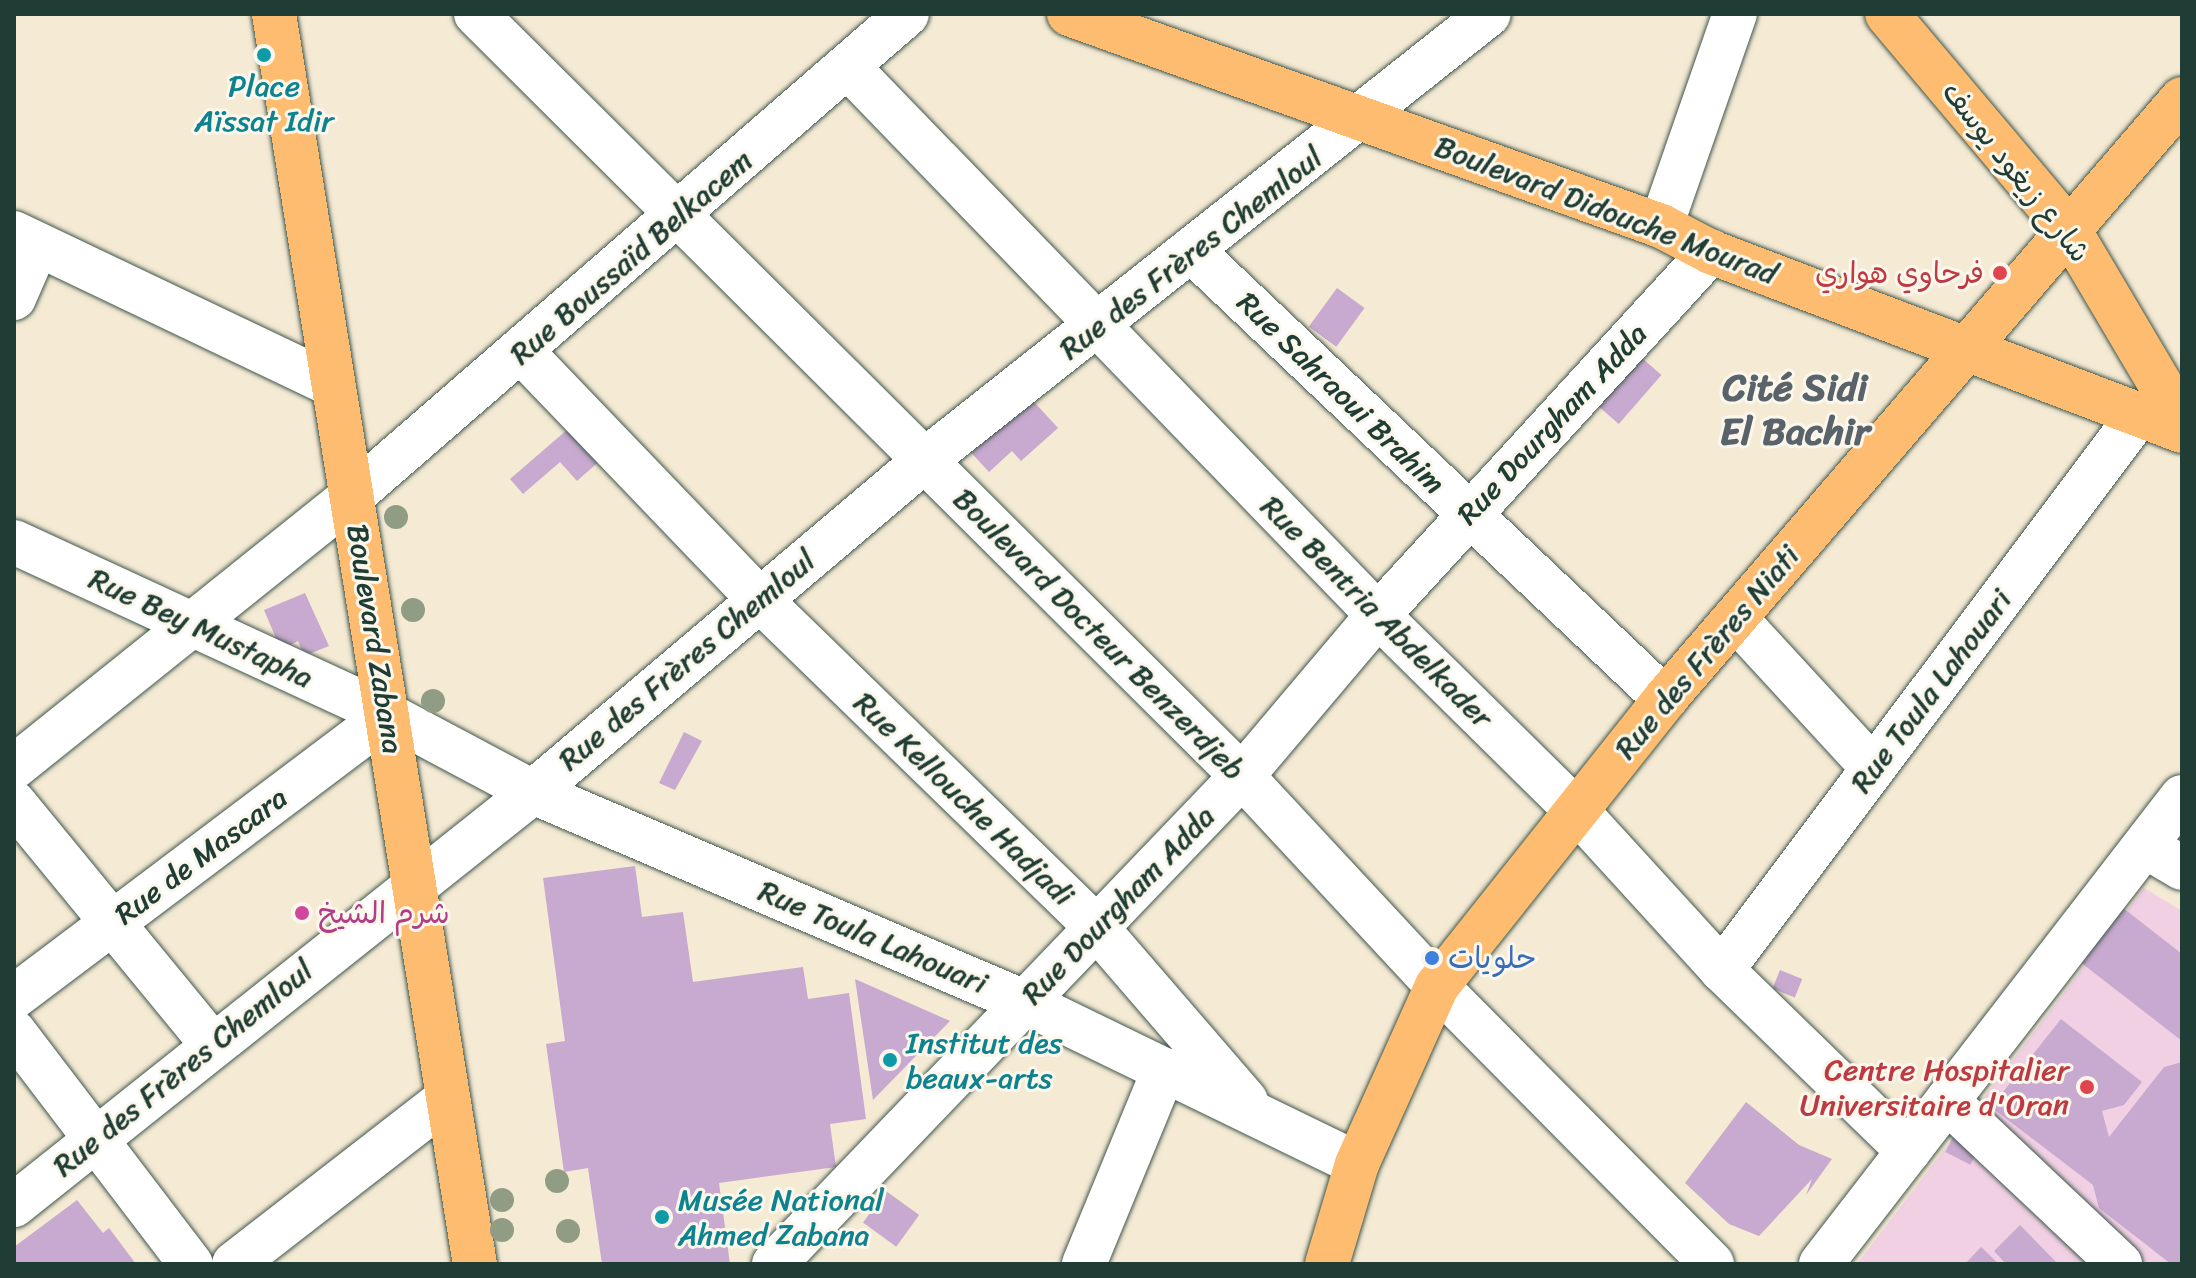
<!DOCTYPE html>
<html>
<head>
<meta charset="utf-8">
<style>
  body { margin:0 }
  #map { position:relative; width:2196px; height:1278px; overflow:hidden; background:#f5ead4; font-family:Sriracha,"Playpen Sans Arabic",sans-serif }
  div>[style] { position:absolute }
  .built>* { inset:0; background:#f1d0e4 }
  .building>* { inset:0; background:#c8a9cf; transform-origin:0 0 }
  .roads { filter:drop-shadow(0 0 2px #3f574c) drop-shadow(0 0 2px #3f574c) }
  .minor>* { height:44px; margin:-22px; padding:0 22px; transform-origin:22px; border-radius:22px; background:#fff }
  .major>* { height:44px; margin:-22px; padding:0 22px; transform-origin:22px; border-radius:22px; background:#fdbc6f }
  .trees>* { width:24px; height:24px; margin:-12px; border-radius:50%; background:#909d84 }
  .dots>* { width:22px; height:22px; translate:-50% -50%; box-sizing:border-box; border:4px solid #fbf7ec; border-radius:50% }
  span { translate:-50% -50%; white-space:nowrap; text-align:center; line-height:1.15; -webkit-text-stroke:6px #fbf7ec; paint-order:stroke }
  .culture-label { font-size:30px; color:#0d838f }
  .left { translate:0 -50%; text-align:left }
  .street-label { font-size:30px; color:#1f3d34 }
  .health-label { font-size:30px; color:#be3a42 }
  .right { translate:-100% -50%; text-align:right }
  .hotel-label { font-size:30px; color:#b23c85 }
  .shop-label { font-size:30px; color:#366cbe }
  .district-label { font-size:38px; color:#5a636a; font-weight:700 }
  .frame { position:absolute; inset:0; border:16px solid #1f3d34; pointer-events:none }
</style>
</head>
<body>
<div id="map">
  <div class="built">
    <i style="clip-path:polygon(2144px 888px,2182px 911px,2182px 1264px,1857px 1264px)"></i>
  </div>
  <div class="building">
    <i style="left:1337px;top:288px;width:34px;height:48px;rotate:36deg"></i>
    <i style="left:1635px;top:352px;width:35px;height:65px;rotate:41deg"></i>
    <i style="clip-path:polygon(1025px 392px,1058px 428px,1021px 461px,1012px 451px,989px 472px,965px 446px)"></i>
    <i style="clip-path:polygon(582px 417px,612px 450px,577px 481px,560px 462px,523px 494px,510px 479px)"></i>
    <i style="clip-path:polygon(305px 593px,329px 646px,304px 656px,298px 641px,281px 650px,264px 610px)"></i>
    <i style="clip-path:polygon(684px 732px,702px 741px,675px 790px,659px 783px)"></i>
    <i style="clip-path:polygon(635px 866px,642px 917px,683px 912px,693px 982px,803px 967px,808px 999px,849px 993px,866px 1119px,830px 1124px,836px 1167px,719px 1183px,730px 1264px,602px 1264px,588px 1168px,564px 1172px,546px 1044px,565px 1041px,543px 878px)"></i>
    <i style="clip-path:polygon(2109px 897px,2182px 954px,2182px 1041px,2066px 951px)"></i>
    <i style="left:1780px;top:970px;width:24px;height:20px;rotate:22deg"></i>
    <i style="clip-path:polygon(855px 979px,950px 1021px,873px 1100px)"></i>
    <i style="clip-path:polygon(2061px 1019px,2142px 1082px,2124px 1105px,2102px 1111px,2109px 1137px,2164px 1067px,2182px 1062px,2182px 1264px,2171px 1264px,2099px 1208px,2093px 1185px,1991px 1107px)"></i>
    <i style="clip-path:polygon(1746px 1102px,1799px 1145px,1832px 1159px,1806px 1195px,1812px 1179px,1759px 1236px,1729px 1224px,1685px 1183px)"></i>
    <i style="left:1954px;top:1135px;width:28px;height:19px;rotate:27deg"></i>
    <i style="left:886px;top:1191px;width:41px;height:39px;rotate:36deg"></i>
    <i style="clip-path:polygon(77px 1200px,103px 1233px,109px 1228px,136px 1264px,14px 1264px,14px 1247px)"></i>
    <i style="clip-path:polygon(2020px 1225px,2058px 1264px,2006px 1264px,1994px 1251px)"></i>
    <i style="clip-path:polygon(1981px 1247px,1999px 1264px,1965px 1264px)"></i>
  </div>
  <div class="roads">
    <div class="minor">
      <i style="left:476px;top:14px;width:1080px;rotate:44.85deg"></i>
      <i style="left:1242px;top:776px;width:287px;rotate:47.1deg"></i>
      <i style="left:1437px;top:986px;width:391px;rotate:45.3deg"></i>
      <i style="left:849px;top:68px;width:761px;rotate:45.96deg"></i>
      <i style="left:1378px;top:615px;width:276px;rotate:44.6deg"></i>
      <i style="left:1575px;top:809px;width:218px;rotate:47.6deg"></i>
      <i style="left:1722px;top:970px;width:260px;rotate:44.2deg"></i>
      <i style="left:1661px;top:226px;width:225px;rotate:-70.8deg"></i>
      <i style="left:14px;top:233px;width:350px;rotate:25.5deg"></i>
      <i style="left:1191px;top:250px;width:653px;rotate:43.45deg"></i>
      <i style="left:14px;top:298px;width:58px;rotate:-66.5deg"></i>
      <i style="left:521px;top:351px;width:342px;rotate:46.2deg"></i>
      <i style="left:758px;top:598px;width:470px;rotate:44.2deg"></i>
      <i style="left:1095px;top:926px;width:231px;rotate:49.2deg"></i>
      <i style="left:14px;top:542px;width:412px;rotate:24.8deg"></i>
      <i style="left:388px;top:715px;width:164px;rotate:28deg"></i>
      <i style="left:533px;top:792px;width:534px;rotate:23.16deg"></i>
      <i style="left:1024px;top:1002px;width:370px;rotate:25.9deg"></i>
      <i style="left:1735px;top:618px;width:204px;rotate:47.4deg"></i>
      <i style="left:14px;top:767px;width:433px;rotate:-38.7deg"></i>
      <i style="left:352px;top:496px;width:735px;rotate:-40.97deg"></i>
      <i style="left:14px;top:803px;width:312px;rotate:50.6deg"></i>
      <i style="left:2145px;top:846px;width:43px;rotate:30.7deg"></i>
      <i style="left:1722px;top:970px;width:696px;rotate:-53.11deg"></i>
      <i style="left:14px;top:997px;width:468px;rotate:-37deg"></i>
      <i style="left:14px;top:1032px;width:292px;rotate:52.7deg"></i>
      <i style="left:1947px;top:1101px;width:238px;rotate:43.3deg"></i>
      <i style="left:14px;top:1205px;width:663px;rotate:-38.51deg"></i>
      <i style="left:533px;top:792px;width:512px;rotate:-40.25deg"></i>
      <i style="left:924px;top:461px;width:720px;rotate:-38.35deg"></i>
      <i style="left:234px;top:1264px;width:271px;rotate:-37.8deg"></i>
      <i style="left:774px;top:1264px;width:676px;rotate:-46.2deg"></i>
      <i style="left:1242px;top:776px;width:211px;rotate:-49.8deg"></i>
      <i style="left:1378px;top:615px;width:493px;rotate:-47.5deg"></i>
      <i style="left:1084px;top:1264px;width:210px;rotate:-67.6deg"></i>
      <i style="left:1821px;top:1264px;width:590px;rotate:-52.3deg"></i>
    </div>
    <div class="major">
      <i style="left:274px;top:14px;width:1266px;rotate:80.87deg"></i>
      <i style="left:1069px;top:14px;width:629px;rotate:19.7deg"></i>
      <i style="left:1661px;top:226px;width:56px;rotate:27.5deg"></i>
      <i style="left:1711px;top:252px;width:504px;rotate:20.81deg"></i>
      <i style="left:1887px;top:14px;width:282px;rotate:49.9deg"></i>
      <i style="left:2069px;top:230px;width:222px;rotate:59.4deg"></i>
      <i style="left:1327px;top:1264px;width:104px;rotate:-73.3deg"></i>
      <i style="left:1357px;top:1164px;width:195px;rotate:-65.8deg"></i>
      <i style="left:1437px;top:986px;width:367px;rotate:-51.5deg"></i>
      <i style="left:1665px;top:699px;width:792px;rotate:-49.25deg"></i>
    </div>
  </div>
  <div class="trees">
    <i style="left:396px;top:517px"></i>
    <i style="left:413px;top:610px"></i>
    <i style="left:433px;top:701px"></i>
    <i style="left:557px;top:1181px"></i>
    <i style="left:502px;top:1200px"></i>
    <i style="left:502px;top:1230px"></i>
    <i style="left:568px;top:1231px"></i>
  </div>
  <div class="dots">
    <i style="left:264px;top:55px;background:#0f9aa8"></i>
    <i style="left:2000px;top:273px;background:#e0444e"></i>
    <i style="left:302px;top:913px;background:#d1479c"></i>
    <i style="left:1432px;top:958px;background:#3f7fe0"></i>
    <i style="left:890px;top:1060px;background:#0f9aa8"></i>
    <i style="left:2087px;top:1087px;background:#e0444e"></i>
    <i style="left:662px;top:1217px;background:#0f9aa8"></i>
  </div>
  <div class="culture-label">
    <span style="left:264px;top:103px">Place<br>Aïssat Idir</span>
    <span class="left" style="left:906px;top:1060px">Institut des<br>beaux-arts</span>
    <span class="left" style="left:678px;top:1217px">Musée National<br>Ahmed Zabana</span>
  </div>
  <div class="street-label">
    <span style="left:2016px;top:172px;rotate:52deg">شارع زيغود يوسف</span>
    <span style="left:1606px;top:210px;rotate:21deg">Boulevard Didouche Mourad</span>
    <span style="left:1191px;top:253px;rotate:-38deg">Rue des Frères Chemloul</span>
    <span style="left:631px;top:257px;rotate:-41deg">Rue Boussaïd Belkacem</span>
    <span style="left:1341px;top:393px;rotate:44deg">Rue Sahraoui Brahim</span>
    <span style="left:1552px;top:424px;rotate:-47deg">Rue Dourgham Adda</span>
    <span style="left:1377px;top:612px;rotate:45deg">Rue Bentria Abdelkader</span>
    <span style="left:201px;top:628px;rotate:25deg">Rue Bey Mustapha</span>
    <span style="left:1099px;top:634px;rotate:45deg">Boulevard Docteur Benzerdjeb</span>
    <span style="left:375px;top:639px;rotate:81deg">Boulevard Zabana</span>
    <span style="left:1707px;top:652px;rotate:-50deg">Rue des Frères Niati</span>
    <span style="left:687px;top:660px;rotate:-40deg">Rue des Frères Chemloul</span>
    <span style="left:1931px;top:691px;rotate:-53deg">Rue Toula Lahouari</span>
    <span style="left:964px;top:799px;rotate:44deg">Rue Kellouche Hadjadi</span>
    <span style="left:201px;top:856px;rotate:-37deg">Rue de Mascara</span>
    <span style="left:1118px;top:905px;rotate:-46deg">Rue Dourgham Adda</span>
    <span style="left:873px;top:937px;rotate:23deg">Rue Toula Lahouari</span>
    <span style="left:183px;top:1068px;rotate:-39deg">Rue des Frères Chemloul</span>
  </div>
  <div class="health-label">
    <span class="right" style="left:1984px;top:273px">فرحاوي هواري</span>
    <span class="right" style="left:2069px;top:1087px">Centre Hospitalier<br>Universitaire d'Oran</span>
  </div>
  <div class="hotel-label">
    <span class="left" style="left:318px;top:913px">شرم الشيخ</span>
  </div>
  <div class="shop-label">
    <span class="left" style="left:1448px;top:958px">حلويات</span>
  </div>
  <div class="district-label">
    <span style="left:1795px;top:410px">Cité Sidi<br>El Bachir</span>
  </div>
  <div class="frame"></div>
</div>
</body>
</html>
